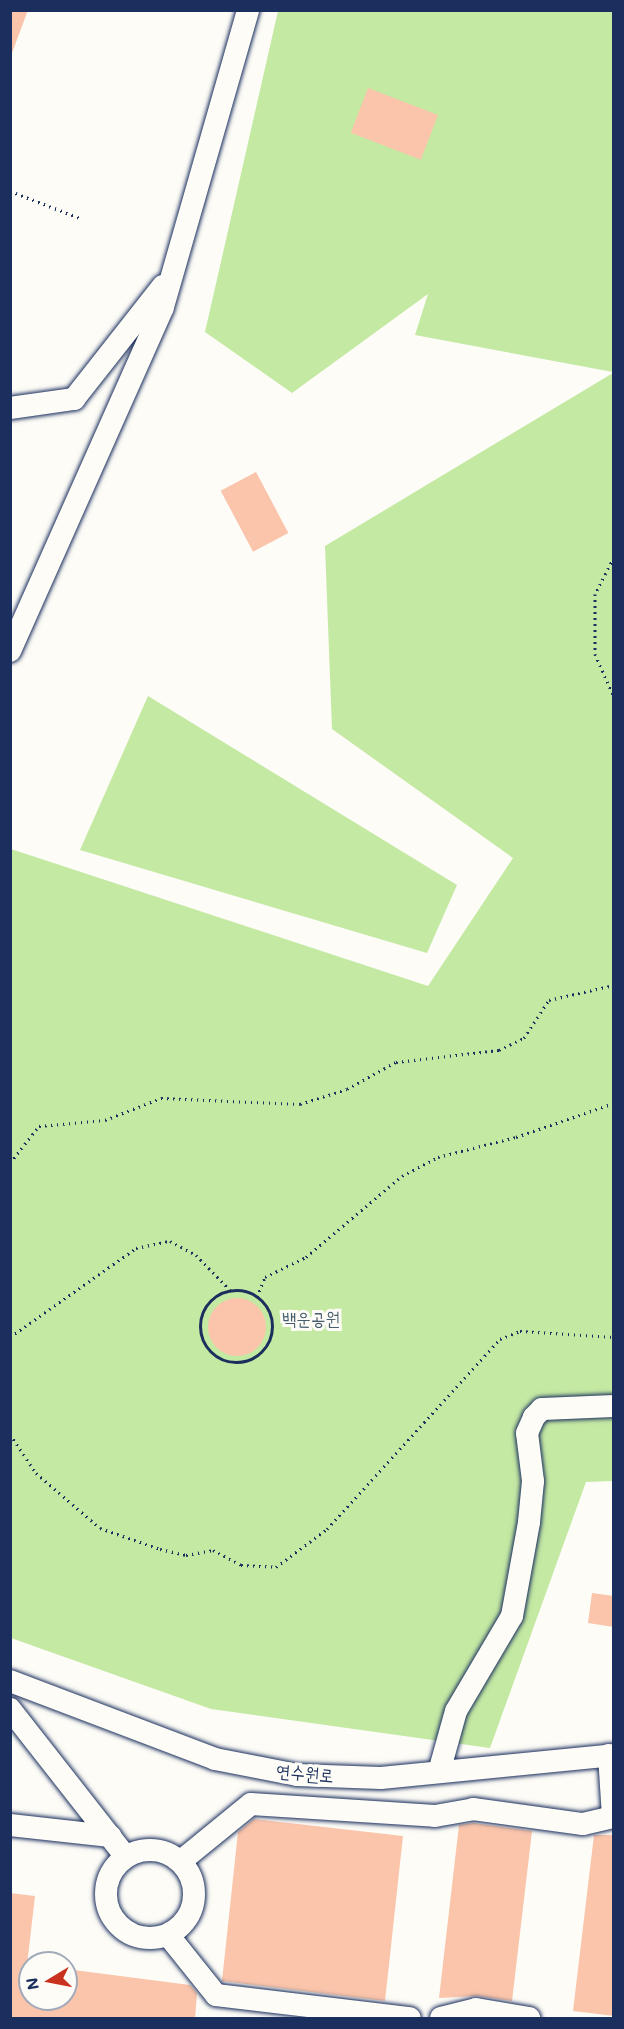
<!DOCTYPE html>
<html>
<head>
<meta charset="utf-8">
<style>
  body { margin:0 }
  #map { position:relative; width:624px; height:2029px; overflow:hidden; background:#fdfcf7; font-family:Mali,"Poor Story",sans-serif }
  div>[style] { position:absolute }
  .green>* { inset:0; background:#c4e9a3 }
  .building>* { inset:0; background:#fac5ab; transform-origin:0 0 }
  .round { border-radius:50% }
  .path>* { height:3px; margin-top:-1.5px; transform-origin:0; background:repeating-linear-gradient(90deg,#1b2f5e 0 1.5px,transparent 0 6px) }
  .path>.ring { margin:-1.5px; padding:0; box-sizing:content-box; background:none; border:3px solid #1b2f5e; border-radius:50% }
  .roads { filter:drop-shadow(0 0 2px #1b2f5e) drop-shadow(0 0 2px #1b2f5e) }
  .minor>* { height:22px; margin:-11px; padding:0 11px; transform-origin:11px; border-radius:11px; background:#fdfcf7 }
  .minor>.ring { margin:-11px; padding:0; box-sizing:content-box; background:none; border:22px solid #fdfcf7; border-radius:50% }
  span { translate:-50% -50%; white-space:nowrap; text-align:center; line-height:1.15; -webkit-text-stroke:6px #fdfcf7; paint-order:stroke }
  .park-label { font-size:18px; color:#455e6f }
  .street-label { font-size:18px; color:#1b2f5e }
  .frame { position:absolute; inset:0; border:12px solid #1b2f5e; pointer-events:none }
  .north { position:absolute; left:18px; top:1951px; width:60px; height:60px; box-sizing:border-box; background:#fdfcf7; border:2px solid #a3aaba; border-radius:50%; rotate:260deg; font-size:16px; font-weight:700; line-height:24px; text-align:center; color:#1b2f5e }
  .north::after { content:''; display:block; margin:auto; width:21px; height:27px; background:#c8321e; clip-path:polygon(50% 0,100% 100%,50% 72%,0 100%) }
</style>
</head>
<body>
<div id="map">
  <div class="green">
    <i style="clip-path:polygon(278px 11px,613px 11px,613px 372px,415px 335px,428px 294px,292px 393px,205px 332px)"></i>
    <i style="clip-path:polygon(613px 373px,613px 1481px,586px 1482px,490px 1748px,211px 1709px,11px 1638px,11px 849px,428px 986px,513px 858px,332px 729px,325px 546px)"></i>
    <i style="clip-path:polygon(148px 696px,457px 885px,427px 953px,80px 850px)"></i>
  </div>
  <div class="building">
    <i style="clip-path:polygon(10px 10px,28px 10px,12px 53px,10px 53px)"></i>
    <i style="left:368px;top:88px;width:75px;height:48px;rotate:21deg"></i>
    <i style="left:256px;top:472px;width:69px;height:40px;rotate:62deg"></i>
    <i class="round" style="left:208px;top:1298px;width:58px;height:58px"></i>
    <i style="clip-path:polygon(592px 1593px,614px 1596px,614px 1627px,588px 1623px)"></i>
    <i style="clip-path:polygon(254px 1819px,403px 1836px,385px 2001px,222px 1981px,238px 1832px)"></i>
    <i style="clip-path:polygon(473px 1823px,532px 1831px,512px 2001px,478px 1996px,439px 1998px,459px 1825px)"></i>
    <i style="clip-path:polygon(594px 1835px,614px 1835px,614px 2016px,573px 2011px)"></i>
    <i style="clip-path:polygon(10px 1893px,35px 1896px,27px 1965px,30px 1999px,66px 1999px,66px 1969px,190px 1985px,197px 1993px,195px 2019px,10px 2019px)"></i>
  </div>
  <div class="path">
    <i style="left:10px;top:191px;width:75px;rotate:21.1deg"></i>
    <i style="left:614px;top:557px;width:42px;rotate:117.2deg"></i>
    <i style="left:595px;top:594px;width:60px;rotate:90deg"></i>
    <i style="left:595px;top:654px;width:47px;rotate:66.2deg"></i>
    <i style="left:10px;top:1163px;width:47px;rotate:-51.9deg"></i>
    <i style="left:39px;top:1126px;width:66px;rotate:-5.2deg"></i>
    <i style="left:105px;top:1120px;width:60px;rotate:-21.4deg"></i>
    <i style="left:161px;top:1098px;width:139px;rotate:2.5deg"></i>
    <i style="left:300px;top:1104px;width:49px;rotate:-17.7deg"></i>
    <i style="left:347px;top:1089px;width:56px;rotate:-28.9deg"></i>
    <i style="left:396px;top:1062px;width:104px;rotate:-6.6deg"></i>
    <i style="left:499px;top:1050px;width:28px;rotate:-26deg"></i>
    <i style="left:524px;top:1038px;width:45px;rotate:-56.7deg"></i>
    <i style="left:549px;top:1000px;width:67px;rotate:-13deg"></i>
    <i class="ring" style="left:200px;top:1290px;width:69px;height:69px"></i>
    <i style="left:257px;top:1297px;width:22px;rotate:-68deg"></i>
    <i style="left:265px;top:1277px;width:46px;rotate:-26deg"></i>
    <i style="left:306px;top:1257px;width:126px;rotate:-40.2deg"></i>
    <i style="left:402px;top:1176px;width:41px;rotate:-27.8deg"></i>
    <i style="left:438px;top:1157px;width:81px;rotate:-14.4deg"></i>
    <i style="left:516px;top:1137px;width:104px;rotate:-19.1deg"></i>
    <i style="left:10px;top:1337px;width:154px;rotate:-35.2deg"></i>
    <i style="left:136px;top:1248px;width:35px;rotate:-12deg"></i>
    <i style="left:170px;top:1241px;width:30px;rotate:28deg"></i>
    <i style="left:196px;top:1255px;width:49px;rotate:45.8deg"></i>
    <i style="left:10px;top:1434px;width:47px;rotate:56.3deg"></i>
    <i style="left:36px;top:1473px;width:84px;rotate:40.7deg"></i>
    <i style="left:100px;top:1528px;width:64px;rotate:19.3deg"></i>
    <i style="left:160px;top:1549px;width:27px;rotate:13deg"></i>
    <i style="left:186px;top:1555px;width:27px;rotate:-10deg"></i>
    <i style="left:213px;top:1550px;width:32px;rotate:28deg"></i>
    <i style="left:241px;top:1565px;width:35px;rotate:3deg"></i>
    <i style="left:276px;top:1567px;width:64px;rotate:-36.7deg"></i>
    <i style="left:327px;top:1529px;width:257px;rotate:-47.7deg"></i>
    <i style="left:500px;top:1339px;width:22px;rotate:-22deg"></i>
    <i style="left:520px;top:1331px;width:94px;rotate:3.7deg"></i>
  </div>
  <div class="roads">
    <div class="minor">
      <i style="left:10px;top:408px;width:65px;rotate:-8deg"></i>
      <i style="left:74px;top:399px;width:144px;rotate:-51.8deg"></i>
      <i style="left:10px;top:651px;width:376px;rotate:-66deg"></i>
      <i style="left:163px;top:307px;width:309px;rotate:-74deg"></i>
      <i style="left:10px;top:1681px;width:219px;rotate:20.8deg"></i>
      <i style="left:215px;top:1759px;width:84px;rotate:11deg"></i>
      <i style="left:297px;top:1775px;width:84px;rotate:2deg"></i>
      <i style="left:381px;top:1778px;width:234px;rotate:-5.6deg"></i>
      <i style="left:10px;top:1709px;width:188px;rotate:51.9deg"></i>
      <i style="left:609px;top:1755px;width:62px;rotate:86.3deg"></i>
      <i style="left:439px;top:1772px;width:63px;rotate:-74.4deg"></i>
      <i style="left:456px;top:1711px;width:110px;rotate:-59.5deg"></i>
      <i style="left:512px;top:1616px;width:96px;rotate:-79.7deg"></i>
      <i style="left:529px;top:1522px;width:41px;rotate:-84.4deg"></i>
      <i style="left:533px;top:1481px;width:48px;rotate:-97.1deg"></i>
      <i style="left:527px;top:1433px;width:17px;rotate:-66deg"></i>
      <i style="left:534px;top:1417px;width:11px;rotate:-45deg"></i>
      <i style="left:542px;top:1409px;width:72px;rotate:-2.4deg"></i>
      <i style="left:10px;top:1825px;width:101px;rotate:6.3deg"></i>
      <i class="ring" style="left:106px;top:1850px;width:66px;height:66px"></i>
      <i style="left:181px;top:1861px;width:90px;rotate:-39.2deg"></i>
      <i style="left:251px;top:1804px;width:184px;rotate:3.7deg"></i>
      <i style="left:435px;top:1816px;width:39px;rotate:-10deg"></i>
      <i style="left:473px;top:1809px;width:111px;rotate:7.8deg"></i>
      <i style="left:583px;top:1824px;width:32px;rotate:-13deg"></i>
      <i style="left:168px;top:1935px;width:77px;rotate:51.3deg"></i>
      <i style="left:216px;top:1995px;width:195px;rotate:6.8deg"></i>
      <i style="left:441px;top:2018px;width:36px;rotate:-14deg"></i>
      <i style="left:476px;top:2009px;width:54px;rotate:9.6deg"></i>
    </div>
  </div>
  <div class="park-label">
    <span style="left:311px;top:1318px">백운공원</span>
  </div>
  <div class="street-label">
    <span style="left:305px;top:1773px;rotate:5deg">연수원로</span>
  </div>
  <div class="frame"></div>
  <div class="north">N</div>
</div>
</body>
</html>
